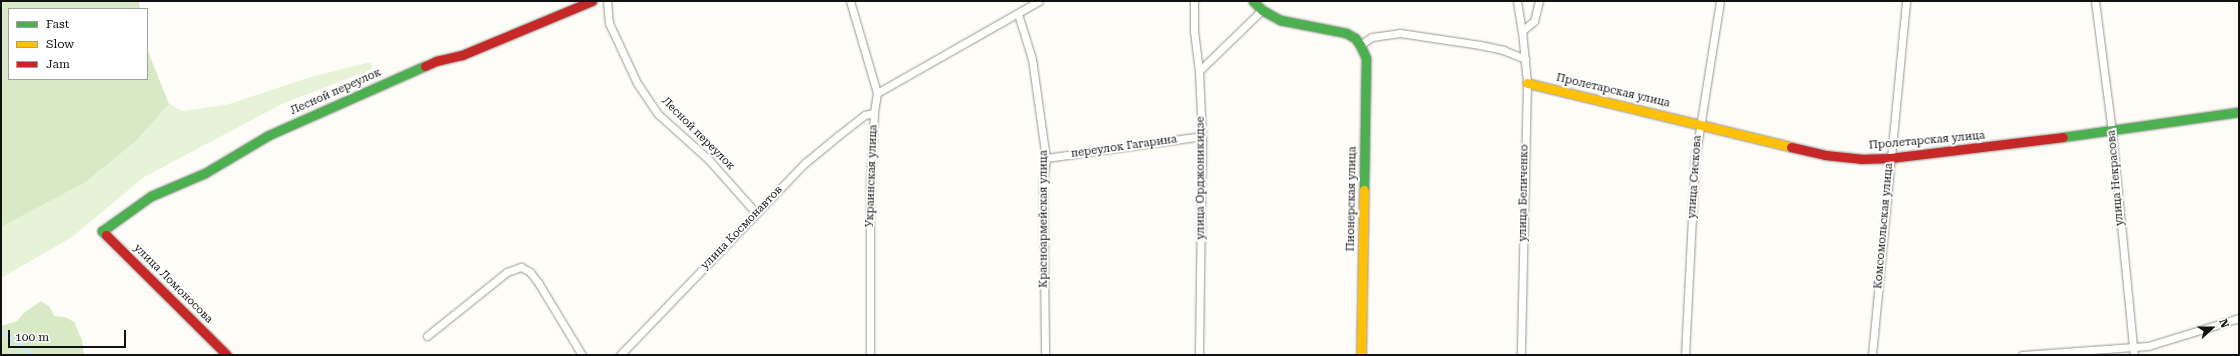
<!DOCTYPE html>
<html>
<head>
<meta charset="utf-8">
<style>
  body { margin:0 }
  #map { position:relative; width:2240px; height:356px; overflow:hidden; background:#fdfcf7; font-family:"Roboto Serif",serif }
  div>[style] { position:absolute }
  .green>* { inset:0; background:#e7f3d7 }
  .forest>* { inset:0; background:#d8eac5 }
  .stream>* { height:2.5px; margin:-1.25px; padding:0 1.25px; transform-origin:1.25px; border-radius:1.25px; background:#cde8f7 }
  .roads { filter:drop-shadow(0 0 1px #979795) drop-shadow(0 0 1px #979795) }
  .street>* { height:7px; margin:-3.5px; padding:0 3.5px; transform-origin:3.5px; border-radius:3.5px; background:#fffffe }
  .fast>* { height:9px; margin:-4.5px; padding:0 4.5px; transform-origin:4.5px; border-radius:4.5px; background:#4caf50 }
  .slow>* { height:9px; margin:-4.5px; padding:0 4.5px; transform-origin:4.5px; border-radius:4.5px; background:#ffc107 }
  .jam>* { height:9px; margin:-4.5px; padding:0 4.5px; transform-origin:4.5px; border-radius:4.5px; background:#c62828 }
  span { translate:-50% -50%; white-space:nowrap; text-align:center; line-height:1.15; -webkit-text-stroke:4px #fff; paint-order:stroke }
  .street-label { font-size:11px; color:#111 }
  .frame { position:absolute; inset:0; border:2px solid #111; pointer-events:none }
  .legend { position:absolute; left:8px; top:8px; width:140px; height:72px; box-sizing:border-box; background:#fff; border:1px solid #a0a0a0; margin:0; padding:5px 7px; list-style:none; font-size:12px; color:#111 }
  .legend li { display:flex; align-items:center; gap:8px; height:20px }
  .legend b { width:20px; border:1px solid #a0a0a0 }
  .north { position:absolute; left:2192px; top:308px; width:40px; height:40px; -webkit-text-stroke:3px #fff; paint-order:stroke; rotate:69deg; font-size:11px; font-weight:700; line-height:16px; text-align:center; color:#111 }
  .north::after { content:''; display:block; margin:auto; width:14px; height:18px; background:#111; clip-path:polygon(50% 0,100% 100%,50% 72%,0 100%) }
  .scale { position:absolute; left:8px; top:330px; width:118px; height:18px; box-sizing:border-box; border:2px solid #111; border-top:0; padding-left:5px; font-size:12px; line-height:14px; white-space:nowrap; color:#111; -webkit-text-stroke:3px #fff; paint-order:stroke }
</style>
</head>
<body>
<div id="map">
  <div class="green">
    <i style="clip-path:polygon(371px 62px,372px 69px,282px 104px,144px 177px,72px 237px,1px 278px,1px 227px,86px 182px,136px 141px,169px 104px,182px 111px,226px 105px,314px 76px)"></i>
  </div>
  <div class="forest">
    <i style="clip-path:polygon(1px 1px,139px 1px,140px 9px,9px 9px,9px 79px,147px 79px,147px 49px,169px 104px,136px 141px,86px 182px,1px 227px)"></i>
    <i style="clip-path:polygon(41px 301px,50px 307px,54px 316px,65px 317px,74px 322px,82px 340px,84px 355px,1px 355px,1px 326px,17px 321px,24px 313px)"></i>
  </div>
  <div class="stream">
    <i style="left:1px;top:331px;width:22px;rotate:34deg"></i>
    <i style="left:19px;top:343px;width:18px;rotate:41deg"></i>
  </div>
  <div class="roads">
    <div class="street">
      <i style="left:607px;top:1px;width:22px;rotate:85deg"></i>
      <i style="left:609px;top:23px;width:66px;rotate:65deg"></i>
      <i style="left:637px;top:83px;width:37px;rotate:56deg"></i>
      <i style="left:658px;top:114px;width:69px;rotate:42deg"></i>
      <i style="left:709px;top:160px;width:71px;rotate:48.4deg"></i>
      <i style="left:850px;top:1px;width:96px;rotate:73.6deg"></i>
      <i style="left:877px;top:93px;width:20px;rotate:99deg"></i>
      <i style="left:874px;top:113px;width:73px;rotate:93.1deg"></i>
      <i style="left:870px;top:186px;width:169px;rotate:90deg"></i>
      <i style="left:1194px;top:1px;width:30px;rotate:90deg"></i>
      <i style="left:1194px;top:31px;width:40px;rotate:82.9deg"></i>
      <i style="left:1199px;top:71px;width:65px;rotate:87.4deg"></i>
      <i style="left:1202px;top:136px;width:219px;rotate:90.8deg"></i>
      <i style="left:1517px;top:1px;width:30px;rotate:81deg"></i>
      <i style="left:1522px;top:31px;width:52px;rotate:84.5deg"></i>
      <i style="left:1527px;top:83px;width:272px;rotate:91.3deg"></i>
      <i style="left:2095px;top:1px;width:132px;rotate:82.6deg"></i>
      <i style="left:2112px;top:132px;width:224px;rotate:84.4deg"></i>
      <i style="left:1018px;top:14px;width:47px;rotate:72.7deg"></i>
      <i style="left:1032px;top:59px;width:100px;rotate:82deg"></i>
      <i style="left:1046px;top:158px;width:25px;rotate:97deg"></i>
      <i style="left:1043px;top:183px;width:172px;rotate:89.3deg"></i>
      <i style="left:1522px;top:31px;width:16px;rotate:-40deg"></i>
      <i style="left:1534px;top:21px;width:21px;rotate:-76deg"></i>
      <i style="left:1360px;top:45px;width:14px;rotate:-34deg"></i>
      <i style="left:1372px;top:37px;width:28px;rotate:-8deg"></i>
      <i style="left:1400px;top:33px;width:81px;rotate:8.5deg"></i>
      <i style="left:1480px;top:45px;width:24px;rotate:12deg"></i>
      <i style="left:1503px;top:50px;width:24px;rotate:22deg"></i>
      <i style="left:1199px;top:71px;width:88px;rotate:-44.1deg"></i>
      <i style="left:877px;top:93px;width:186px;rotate:-29.6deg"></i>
      <i style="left:1046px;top:158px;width:158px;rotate:-8deg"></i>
      <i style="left:427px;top:336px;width:102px;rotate:-38.7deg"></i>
      <i style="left:507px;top:272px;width:15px;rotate:-20deg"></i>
      <i style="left:521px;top:267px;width:10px;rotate:29deg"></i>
      <i style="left:530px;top:272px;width:15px;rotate:53deg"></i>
      <i style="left:539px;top:284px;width:83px;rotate:58.8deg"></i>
      <i style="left:620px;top:355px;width:267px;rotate:-46.1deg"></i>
      <i style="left:805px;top:163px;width:44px;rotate:-39.5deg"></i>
      <i style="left:839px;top:135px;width:33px;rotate:-38deg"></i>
      <i style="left:865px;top:115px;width:9px;rotate:-13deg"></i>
      <i style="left:1685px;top:355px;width:196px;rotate:-87.1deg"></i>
      <i style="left:1695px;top:159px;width:160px;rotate:-81deg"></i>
      <i style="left:1872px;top:355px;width:356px;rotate:-84.5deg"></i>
      <i style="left:2022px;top:355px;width:126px;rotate:-4.1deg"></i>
      <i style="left:2148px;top:346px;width:95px;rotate:-17.1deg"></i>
    </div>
    <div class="fast">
      <i style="left:1253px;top:1px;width:13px;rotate:45deg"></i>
      <i style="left:1262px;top:10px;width:21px;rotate:29deg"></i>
      <i style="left:1280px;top:20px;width:67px;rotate:11.1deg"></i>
      <i style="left:1346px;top:33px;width:10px;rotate:29deg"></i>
      <i style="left:1355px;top:38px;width:9px;rotate:54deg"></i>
      <i style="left:1360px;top:45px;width:14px;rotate:65deg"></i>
      <i style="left:1366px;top:58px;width:132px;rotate:90.9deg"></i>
      <i style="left:2063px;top:137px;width:178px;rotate:-8.1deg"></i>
      <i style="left:106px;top:235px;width:6px;rotate:-135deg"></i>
      <i style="left:102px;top:231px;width:60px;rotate:-35.5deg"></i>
      <i style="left:151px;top:196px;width:59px;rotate:-23.1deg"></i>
      <i style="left:205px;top:173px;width:74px;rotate:-30.7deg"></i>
      <i style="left:269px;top:135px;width:171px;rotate:-23.9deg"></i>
    </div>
    <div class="slow">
      <i style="left:1527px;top:83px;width:272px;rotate:13.6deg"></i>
      <i style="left:1361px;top:355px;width:165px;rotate:-89deg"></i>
    </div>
    <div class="jam">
      <i style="left:425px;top:66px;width:12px;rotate:-24deg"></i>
      <i style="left:436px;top:61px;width:27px;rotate:-13deg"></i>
      <i style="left:462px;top:55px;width:141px;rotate:-22.6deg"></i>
      <i style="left:1791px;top:147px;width:35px;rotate:13deg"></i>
      <i style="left:1825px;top:155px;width:36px;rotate:6deg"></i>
      <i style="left:1861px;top:159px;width:29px;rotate:-2deg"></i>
      <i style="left:1890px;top:158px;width:174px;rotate:-6.9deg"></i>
      <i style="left:106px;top:235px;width:170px;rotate:44.8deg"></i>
    </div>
  </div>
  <div class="street-label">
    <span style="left:1613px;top:91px;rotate:13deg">Пролетарская улица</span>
    <span style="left:336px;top:92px;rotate:-24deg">Лесной переулок</span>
    <span style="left:698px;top:134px;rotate:45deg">Лесной переулок</span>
    <span style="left:1927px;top:141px;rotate:-5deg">Пролетарская улица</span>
    <span style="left:1124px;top:147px;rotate:-8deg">переулок Гагарина</span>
    <span style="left:872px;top:176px;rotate:-88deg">Украинская улица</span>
    <span style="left:1695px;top:177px;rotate:-86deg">улица Сискова</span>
    <span style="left:1201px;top:178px;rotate:-90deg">улица Орджоникидзе</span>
    <span style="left:2116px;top:178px;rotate:-95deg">улица Некрасова</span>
    <span style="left:1524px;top:193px;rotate:-89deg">улица Беличенко</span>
    <span style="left:1352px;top:199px;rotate:-89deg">Пионерская улица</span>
    <span style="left:1044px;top:219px;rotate:-90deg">Красноармейская улица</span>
    <span style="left:1884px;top:226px;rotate:-85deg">Комсомольская улица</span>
    <span style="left:742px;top:228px;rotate:-46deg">улица Космонавтов</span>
    <span style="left:173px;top:284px;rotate:45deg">улица Ломоносова</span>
  </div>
  <div class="frame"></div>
  <ul class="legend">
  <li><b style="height:5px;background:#4caf50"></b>Fast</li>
  <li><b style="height:5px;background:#ffc107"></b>Slow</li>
  <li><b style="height:5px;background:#c62828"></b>Jam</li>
  </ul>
  <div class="north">N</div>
  <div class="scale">100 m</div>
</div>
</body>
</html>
